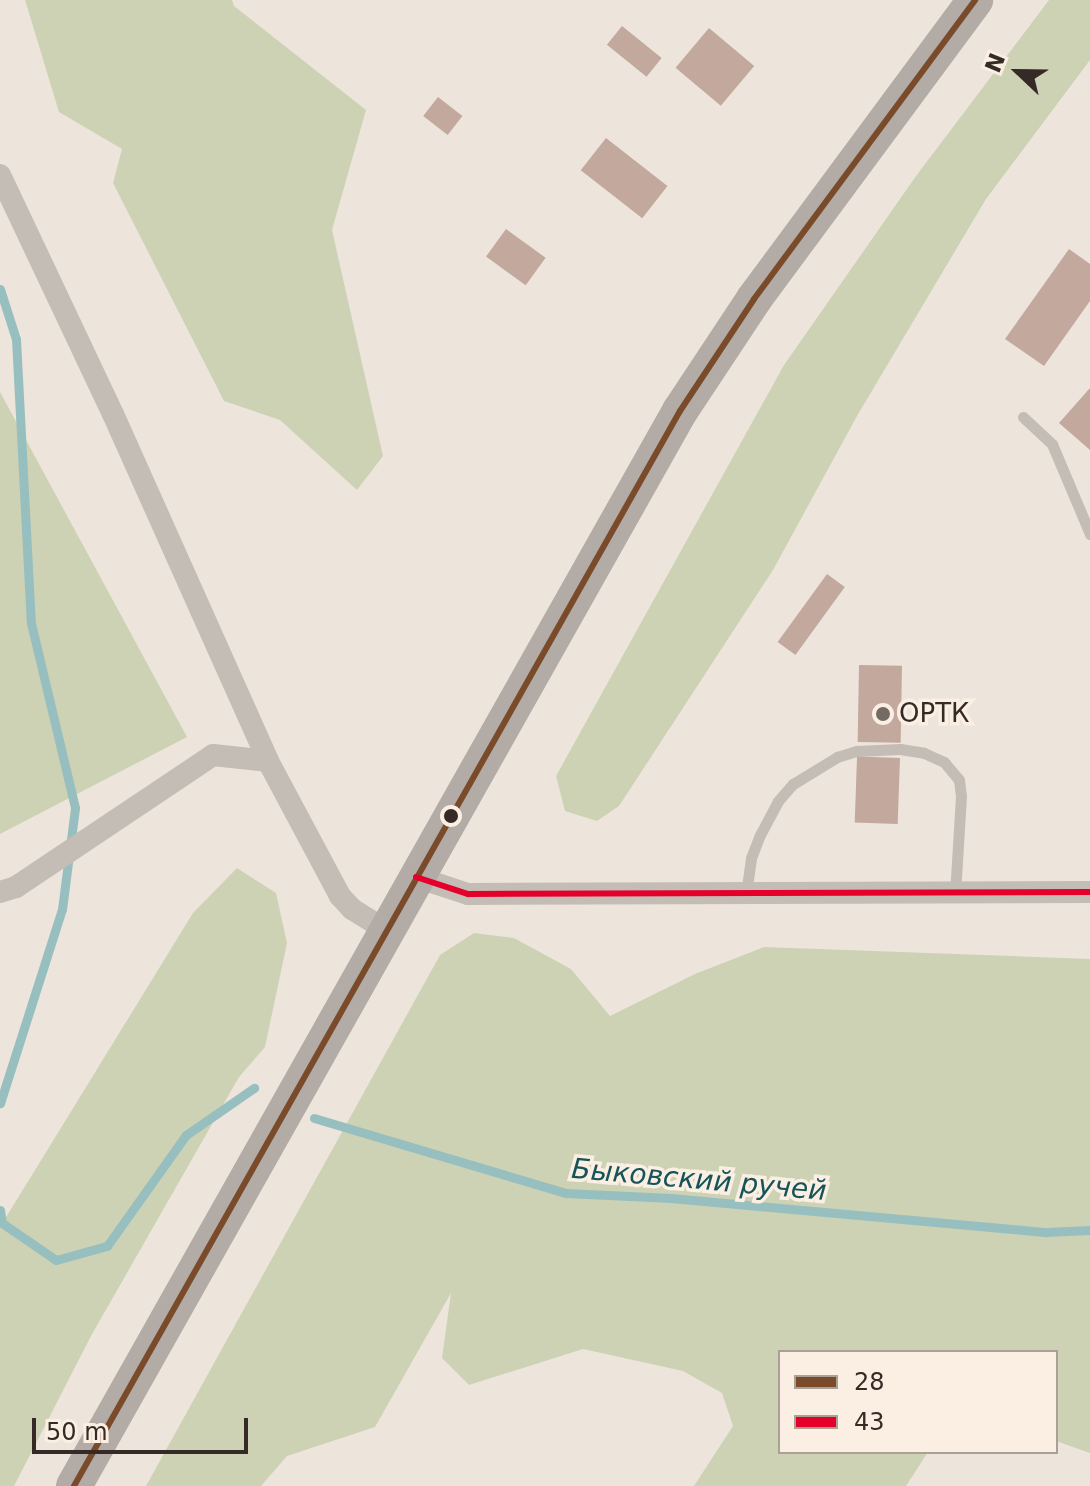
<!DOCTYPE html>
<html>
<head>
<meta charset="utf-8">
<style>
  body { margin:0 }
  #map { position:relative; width:1090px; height:1486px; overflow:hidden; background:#ede5dc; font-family:"DejaVu Sans",sans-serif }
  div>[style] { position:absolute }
  .green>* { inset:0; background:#cdd2b5 }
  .stream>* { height:9px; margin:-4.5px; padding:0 4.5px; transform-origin:4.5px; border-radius:4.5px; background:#98bfbf }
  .building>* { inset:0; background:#c2a89d; transform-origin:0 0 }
  .service>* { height:11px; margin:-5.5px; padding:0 5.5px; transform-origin:5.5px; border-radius:5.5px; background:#c4bdb6 }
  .minor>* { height:22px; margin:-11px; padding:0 11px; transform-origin:11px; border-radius:11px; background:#c4bdb6 }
  .primary>* { height:36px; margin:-18px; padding:0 18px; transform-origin:18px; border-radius:18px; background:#b3aba5 }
  .bus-1>* { height:6px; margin:-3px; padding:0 3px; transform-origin:3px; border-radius:3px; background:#7a4b2a }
  .bus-2>* { height:6px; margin:-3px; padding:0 3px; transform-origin:3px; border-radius:3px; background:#e4002b }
  .dots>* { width:22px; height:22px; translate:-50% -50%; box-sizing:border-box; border:4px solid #faefe2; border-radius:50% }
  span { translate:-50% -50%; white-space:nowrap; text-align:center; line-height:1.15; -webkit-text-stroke:7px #faefe2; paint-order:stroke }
  .poi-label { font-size:26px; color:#352a25 }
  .left { translate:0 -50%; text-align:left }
  .water-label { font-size:28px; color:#175459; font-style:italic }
  .legend { position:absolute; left:778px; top:1350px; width:280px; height:104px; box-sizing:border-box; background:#faefe2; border:2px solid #aba096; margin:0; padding:10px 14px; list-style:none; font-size:24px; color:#352a25 }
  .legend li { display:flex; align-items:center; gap:16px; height:40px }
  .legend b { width:40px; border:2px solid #aba096 }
  .north { position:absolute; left:978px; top:32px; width:80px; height:80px; -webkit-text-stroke:6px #faefe2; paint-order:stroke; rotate:292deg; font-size:22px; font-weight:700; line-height:32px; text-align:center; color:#352a25 }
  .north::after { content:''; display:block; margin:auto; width:28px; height:36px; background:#352a25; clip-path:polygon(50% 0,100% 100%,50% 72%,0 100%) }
  .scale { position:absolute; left:32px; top:1418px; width:216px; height:36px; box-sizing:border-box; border:4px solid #352a25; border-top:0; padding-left:10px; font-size:24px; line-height:28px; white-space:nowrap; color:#352a25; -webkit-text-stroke:6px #faefe2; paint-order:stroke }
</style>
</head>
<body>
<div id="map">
  <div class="green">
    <i style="clip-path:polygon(25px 0,232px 0,234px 6px,366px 110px,332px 230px,383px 456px,357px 490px,280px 420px,224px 401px,113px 183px,122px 149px,59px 112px)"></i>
    <i style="clip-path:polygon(1049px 0,1090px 0,1090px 60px,986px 199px,857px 416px,773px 570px,619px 806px,597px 821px,565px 811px,556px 776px,784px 365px,916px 176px)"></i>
    <i style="clip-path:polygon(0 392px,187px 737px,0 834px)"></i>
    <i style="clip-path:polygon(237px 868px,276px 893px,287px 943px,265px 1047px,239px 1077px,91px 1336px,14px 1486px,0 1486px,0 1227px,193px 913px)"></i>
    <i style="clip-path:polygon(474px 933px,514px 938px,571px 969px,610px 1016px,695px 974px,764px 947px,1090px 959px,1090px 1453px,1056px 1441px,1056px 1352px,780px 1352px,780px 1452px,928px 1452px,906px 1486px,694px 1486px,733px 1426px,722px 1393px,683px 1371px,583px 1349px,469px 1385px,442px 1358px,451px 1293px,375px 1427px,287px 1456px,261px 1486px,146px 1486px,440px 955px)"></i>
  </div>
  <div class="stream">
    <i style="left:0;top:289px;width:52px;rotate:72.3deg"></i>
    <i style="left:16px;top:339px;width:284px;rotate:87deg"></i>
    <i style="left:31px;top:623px;width:190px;rotate:76.6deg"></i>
    <i style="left:75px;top:808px;width:102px;rotate:97.3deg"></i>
    <i style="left:62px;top:909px;width:204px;rotate:107.7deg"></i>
    <i style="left:314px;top:1118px;width:263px;rotate:16.6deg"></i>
    <i style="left:566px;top:1193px;width:105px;rotate:2.7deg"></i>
    <i style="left:671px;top:1198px;width:377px;rotate:5.2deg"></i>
    <i style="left:1046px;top:1232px;width:44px;rotate:-2.6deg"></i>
    <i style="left:0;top:1210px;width:13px;rotate:81deg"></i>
    <i style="left:2px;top:1223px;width:65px;rotate:34.4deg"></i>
    <i style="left:56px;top:1260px;width:53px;rotate:-15.4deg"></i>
    <i style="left:107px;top:1246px;width:136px;rotate:-54.6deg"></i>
    <i style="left:186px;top:1135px;width:83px;rotate:-34.7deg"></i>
  </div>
  <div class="building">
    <i style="left:622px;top:26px;width:51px;height:24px;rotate:39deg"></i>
    <i style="left:709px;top:28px;width:59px;height:52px;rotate:40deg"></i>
    <i style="left:438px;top:97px;width:31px;height:24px;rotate:38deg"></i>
    <i style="left:606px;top:138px;width:78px;height:41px;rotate:38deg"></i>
    <i style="left:506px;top:229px;width:49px;height:34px;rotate:36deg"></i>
    <i style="clip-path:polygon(1069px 249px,1090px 264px,1090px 301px,1044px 366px,1005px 339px)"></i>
    <i style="clip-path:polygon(1090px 388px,1090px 450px,1059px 423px)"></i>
    <i style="left:827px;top:574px;width:22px;height:84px;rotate:36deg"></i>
    <i style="left:859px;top:665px;width:43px;height:77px;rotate:1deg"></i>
    <i style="left:900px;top:758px;width:66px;height:43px;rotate:92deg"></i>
  </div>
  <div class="service">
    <i style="left:1023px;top:417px;width:40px;rotate:43deg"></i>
    <i style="left:1052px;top:444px;width:98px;rotate:67.1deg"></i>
    <i style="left:746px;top:894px;width:36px;rotate:-82deg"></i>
    <i style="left:751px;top:858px;width:25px;rotate:-69deg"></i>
    <i style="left:760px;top:835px;width:38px;rotate:-62deg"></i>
    <i style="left:778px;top:801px;width:23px;rotate:-49deg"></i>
    <i style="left:793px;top:784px;width:52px;rotate:-31.5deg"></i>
    <i style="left:837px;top:757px;width:21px;rotate:-17deg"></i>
    <i style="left:857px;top:751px;width:43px;rotate:-2.7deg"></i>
    <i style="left:900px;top:749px;width:24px;rotate:9deg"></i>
    <i style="left:924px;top:753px;width:22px;rotate:24deg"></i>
    <i style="left:944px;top:762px;width:23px;rotate:50deg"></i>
    <i style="left:959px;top:780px;width:16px;rotate:83deg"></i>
    <i style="left:961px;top:796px;width:98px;rotate:93.5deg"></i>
  </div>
  <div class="minor">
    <i style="left:0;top:175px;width:264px;rotate:64.7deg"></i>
    <i style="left:113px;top:414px;width:380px;rotate:65.9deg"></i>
    <i style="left:268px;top:761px;width:153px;rotate:61.9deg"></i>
    <i style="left:340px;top:896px;width:18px;rotate:47deg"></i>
    <i style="left:352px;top:909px;width:39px;rotate:32deg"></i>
    <i style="left:416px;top:877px;width:55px;rotate:18.1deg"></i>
    <i style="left:468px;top:894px;width:622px;rotate:-0.18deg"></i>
    <i style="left:0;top:892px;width:17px;rotate:-17deg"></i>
    <i style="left:16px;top:887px;width:237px;rotate:-33.8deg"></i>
    <i style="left:213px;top:755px;width:55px;rotate:6.2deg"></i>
  </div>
  <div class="primary">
    <i style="left:74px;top:1486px;width:1234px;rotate:-60.59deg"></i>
    <i style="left:680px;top:411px;width:134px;rotate:-56.5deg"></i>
    <i style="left:754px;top:299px;width:372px;rotate:-53.5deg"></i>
  </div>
  <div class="bus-1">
    <i style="left:74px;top:1486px;width:1234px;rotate:-60.59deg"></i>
    <i style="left:680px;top:411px;width:134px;rotate:-56.5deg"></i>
    <i style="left:754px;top:299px;width:372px;rotate:-53.5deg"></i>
  </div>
  <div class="bus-2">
    <i style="left:416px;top:877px;width:55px;rotate:18.1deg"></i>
    <i style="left:468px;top:894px;width:622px;rotate:-0.18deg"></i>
  </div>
  <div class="dots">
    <i style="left:883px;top:714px;background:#756b65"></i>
    <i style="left:451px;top:816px;background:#352a25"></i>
  </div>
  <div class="poi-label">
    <span class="left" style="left:899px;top:714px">ОРТК</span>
  </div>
  <div class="water-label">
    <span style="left:699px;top:1180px;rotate:5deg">Быковский ручей</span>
  </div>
  <ul class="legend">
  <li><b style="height:10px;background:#7a4b2a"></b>28</li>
  <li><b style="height:10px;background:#e4002b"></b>43</li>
  </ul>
  <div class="north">N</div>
  <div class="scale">50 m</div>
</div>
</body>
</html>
